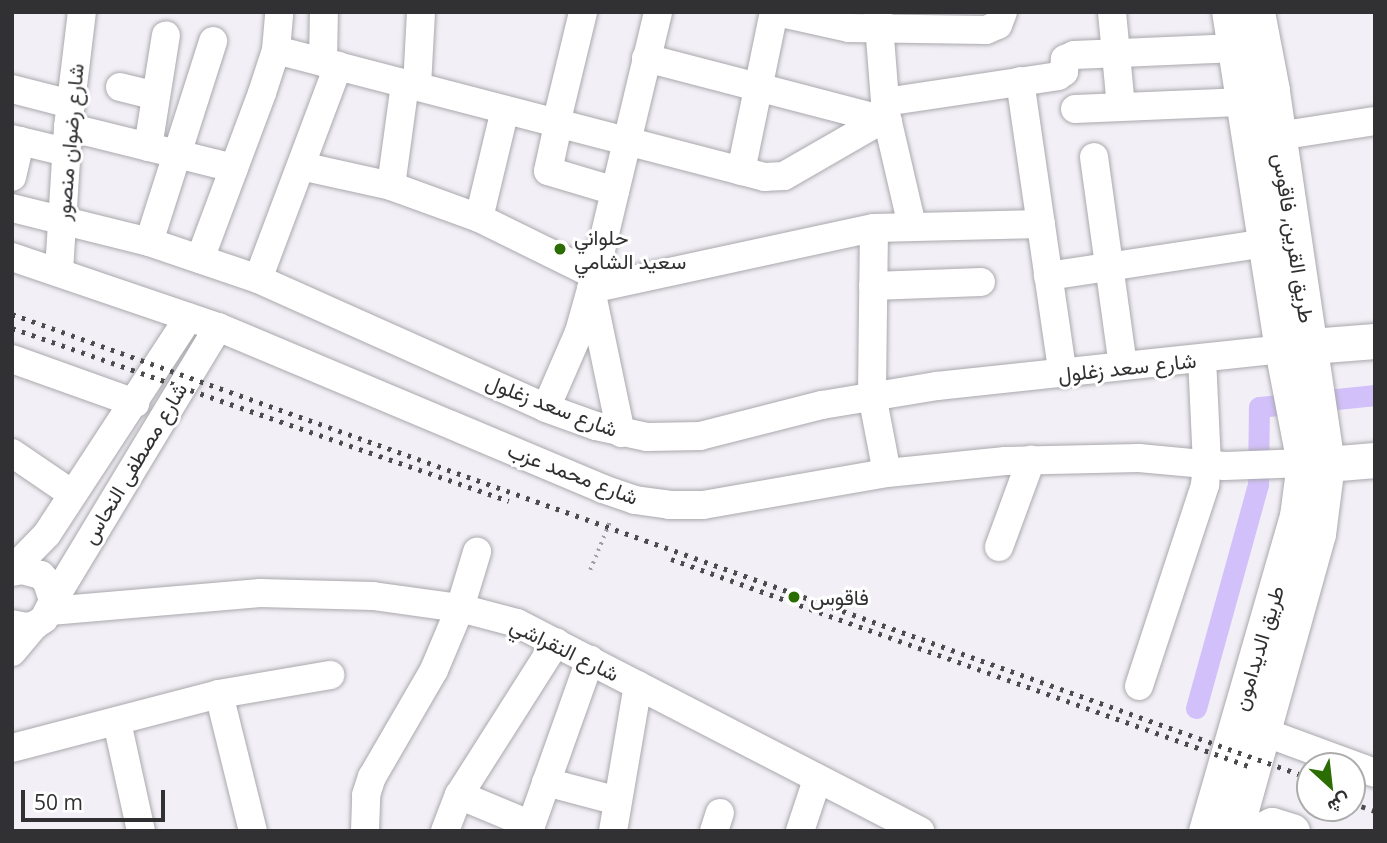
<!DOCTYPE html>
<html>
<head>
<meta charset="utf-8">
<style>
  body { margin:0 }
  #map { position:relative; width:1387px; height:843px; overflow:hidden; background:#f2f0f6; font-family:"Open Sans",Vazirmatn,sans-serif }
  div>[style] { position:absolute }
  .canal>* { height:21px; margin:-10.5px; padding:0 10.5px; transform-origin:10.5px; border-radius:10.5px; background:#d2c0fa }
  .path>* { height:3.5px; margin-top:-1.75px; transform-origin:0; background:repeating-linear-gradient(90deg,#9f9da1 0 2px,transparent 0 7px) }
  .roads { filter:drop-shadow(0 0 2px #aaa8ad) drop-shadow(0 0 2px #aaa8ad) }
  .minor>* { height:28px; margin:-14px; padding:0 14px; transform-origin:14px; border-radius:14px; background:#fff }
  .major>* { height:35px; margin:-17.5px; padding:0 17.5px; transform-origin:17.5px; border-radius:17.5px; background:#fff }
  .rail>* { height:5px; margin-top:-2.5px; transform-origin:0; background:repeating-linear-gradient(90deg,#4c4b4e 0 3.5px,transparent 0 10.5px) }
  .path-bridge>* { height:3.5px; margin-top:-1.75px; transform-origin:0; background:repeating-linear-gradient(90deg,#9f9da1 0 2px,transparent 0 7px) }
  .dots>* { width:19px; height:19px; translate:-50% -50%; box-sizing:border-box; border:4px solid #fff; border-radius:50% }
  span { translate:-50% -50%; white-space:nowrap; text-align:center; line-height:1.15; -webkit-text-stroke:6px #fff; paint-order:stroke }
  .street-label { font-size:21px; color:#313032 }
  .poi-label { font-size:21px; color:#313032 }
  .left { translate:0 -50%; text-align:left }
  .frame { position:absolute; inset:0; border:14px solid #313032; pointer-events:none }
  .north { position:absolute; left:1296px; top:752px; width:70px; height:70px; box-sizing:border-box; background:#fff; border:2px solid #adacad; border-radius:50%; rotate:153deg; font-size:19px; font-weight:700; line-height:28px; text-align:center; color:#313032 }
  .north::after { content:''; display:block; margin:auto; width:24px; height:32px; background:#2b6d02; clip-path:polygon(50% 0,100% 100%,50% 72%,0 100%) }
  .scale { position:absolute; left:21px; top:790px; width:144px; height:32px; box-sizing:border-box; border:4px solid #313032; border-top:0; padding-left:9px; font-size:21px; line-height:24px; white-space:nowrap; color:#313032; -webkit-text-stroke:5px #fff; paint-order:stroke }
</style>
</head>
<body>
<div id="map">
  <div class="canal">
    <i style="left:1196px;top:708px;width:232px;rotate:-74.5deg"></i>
    <i style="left:1258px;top:484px;width:77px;rotate:-89.3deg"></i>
    <i style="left:1259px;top:407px;width:117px;rotate:-5.9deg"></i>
  </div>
  <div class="path">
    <i style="left:590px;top:570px;width:21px;rotate:-67deg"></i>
  </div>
  <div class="roads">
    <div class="minor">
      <i style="left:777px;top:12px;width:74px;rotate:12.5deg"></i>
      <i style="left:849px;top:28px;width:137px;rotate:0.8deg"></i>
      <i style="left:986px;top:30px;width:13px;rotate:-23deg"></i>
      <i style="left:998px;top:25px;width:14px;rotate:-69deg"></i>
      <i style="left:878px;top:12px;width:102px;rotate:85.5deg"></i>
      <i style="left:886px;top:114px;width:115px;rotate:76.9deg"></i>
      <i style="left:1112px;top:12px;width:95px;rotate:84.6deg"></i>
      <i style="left:276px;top:50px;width:505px;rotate:14.56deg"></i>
      <i style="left:765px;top:177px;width:19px;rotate:-3deg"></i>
      <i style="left:784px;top:176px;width:114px;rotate:-29.9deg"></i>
      <i style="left:646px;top:58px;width:250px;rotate:14.6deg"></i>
      <i style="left:323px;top:62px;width:50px;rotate:-88.9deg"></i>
      <i style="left:1020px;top:81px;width:296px;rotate:81.7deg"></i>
      <i style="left:417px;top:86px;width:74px;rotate:-86.9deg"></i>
      <i style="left:120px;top:87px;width:37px;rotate:14deg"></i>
      <i style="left:12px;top:89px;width:61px;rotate:14.3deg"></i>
      <i style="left:885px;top:102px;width:175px;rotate:-8.5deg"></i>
      <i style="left:1058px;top:76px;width:7px;rotate:-34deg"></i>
      <i style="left:1064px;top:72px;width:13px;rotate:-86deg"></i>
      <i style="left:1065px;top:59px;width:10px;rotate:-24deg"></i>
      <i style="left:1074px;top:55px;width:163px;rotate:-2.5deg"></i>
      <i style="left:1075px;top:109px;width:170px;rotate:-2.4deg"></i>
      <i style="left:556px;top:124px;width:115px;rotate:-76.4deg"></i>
      <i style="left:558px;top:125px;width:47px;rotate:102.3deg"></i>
      <i style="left:548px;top:171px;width:70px;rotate:16.6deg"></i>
      <i style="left:68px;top:127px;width:171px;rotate:13.9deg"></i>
      <i style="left:1278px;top:136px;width:98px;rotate:-8.8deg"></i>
      <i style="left:12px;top:139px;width:56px;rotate:13.5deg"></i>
      <i style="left:148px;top:147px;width:113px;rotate:-80.9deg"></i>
      <i style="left:1094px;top:157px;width:211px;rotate:82.1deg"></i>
      <i style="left:301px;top:166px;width:92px;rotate:12.5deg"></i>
      <i style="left:391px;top:186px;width:94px;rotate:20deg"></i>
      <i style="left:479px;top:218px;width:129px;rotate:26.2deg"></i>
      <i style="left:741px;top:171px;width:162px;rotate:-78.3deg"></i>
      <i style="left:12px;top:177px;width:37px;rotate:-77deg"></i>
      <i style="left:391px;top:186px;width:103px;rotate:-82.2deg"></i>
      <i style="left:12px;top:208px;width:141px;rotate:13.9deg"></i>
      <i style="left:149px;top:242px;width:115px;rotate:18.7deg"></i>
      <i style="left:258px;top:279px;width:316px;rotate:24.1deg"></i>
      <i style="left:546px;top:408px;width:53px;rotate:19.8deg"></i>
      <i style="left:596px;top:426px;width:52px;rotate:12.2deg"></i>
      <i style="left:647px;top:437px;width:53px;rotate:-1.1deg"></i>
      <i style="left:700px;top:436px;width:126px;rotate:-14.3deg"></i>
      <i style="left:822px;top:405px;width:117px;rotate:-9.4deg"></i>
      <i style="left:937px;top:386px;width:347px;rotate:-6.1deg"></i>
      <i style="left:479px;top:218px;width:111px;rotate:-76.5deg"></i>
      <i style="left:874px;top:228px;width:167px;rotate:90.7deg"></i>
      <i style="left:872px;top:395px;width:79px;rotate:79.1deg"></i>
      <i style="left:149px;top:242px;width:211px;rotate:-72.3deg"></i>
      <i style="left:12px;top:257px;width:218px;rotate:18.8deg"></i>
      <i style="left:218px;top:327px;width:418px;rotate:22.8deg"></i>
      <i style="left:603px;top:489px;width:34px;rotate:19deg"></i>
      <i style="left:635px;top:500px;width:34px;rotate:8deg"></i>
      <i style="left:669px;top:505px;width:34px"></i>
      <i style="left:703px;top:505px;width:187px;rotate:-9.9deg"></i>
      <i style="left:887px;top:473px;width:119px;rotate:-5.8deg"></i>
      <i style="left:1005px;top:461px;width:134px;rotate:-1.3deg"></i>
      <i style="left:1139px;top:458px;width:86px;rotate:5.3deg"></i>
      <i style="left:1225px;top:466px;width:79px;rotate:-2.2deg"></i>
      <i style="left:200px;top:259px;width:177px;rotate:-69.5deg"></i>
      <i style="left:262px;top:93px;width:45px;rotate:-72deg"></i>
      <i style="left:276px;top:50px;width:38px;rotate:-85deg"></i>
      <i style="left:59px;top:271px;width:144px;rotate:-86.4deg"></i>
      <i style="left:68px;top:127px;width:116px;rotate:-83.1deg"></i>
      <i style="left:1048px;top:276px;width:220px;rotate:-8.6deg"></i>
      <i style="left:258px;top:279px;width:228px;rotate:-69.4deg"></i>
      <i style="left:873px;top:286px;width:108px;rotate:-2.1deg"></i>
      <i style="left:591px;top:289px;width:289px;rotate:-12.2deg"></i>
      <i style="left:874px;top:228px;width:167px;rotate:-1.4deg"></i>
      <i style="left:593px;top:299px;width:137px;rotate:78.2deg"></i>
      <i style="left:12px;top:359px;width:131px;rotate:19.7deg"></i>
      <i style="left:546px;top:408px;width:83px;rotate:-66.5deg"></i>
      <i style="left:579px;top:332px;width:59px;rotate:-74.3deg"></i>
      <i style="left:595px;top:275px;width:270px;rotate:-76.5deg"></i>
      <i style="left:12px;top:453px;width:73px;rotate:34.3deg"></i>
      <i style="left:999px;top:547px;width:93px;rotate:-69.8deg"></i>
      <i style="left:12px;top:570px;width:50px;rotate:-45.8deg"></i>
      <i style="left:47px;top:534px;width:259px;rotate:-56.8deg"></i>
      <i style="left:12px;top:572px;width:10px;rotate:-11deg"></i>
      <i style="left:22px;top:570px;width:20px;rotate:15deg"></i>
      <i style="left:41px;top:575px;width:9px;rotate:49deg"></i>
      <i style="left:47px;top:582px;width:20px;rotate:72deg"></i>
      <i style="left:53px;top:601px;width:20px;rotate:117deg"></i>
      <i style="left:44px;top:619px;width:11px;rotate:146deg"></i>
      <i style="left:35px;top:625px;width:9px;rotate:167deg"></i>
      <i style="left:26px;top:627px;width:14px;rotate:-168deg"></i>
      <i style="left:53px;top:601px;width:320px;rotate:-58.9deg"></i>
      <i style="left:50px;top:611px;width:211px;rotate:-4.9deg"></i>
      <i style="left:260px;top:593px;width:113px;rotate:1.5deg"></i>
      <i style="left:373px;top:596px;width:88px;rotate:7.9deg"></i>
      <i style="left:460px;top:608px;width:59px;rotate:14.7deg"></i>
      <i style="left:517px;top:623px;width:454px;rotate:27.3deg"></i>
      <i style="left:12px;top:652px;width:35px;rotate:-50deg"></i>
      <i style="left:1139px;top:686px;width:212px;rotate:-71.8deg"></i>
      <i style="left:1205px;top:485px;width:21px;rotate:-85deg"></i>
      <i style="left:1207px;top:464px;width:106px;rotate:-92.7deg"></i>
      <i style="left:219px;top:694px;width:141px;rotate:76.1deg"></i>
      <i style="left:117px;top:722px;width:112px;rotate:77.6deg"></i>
      <i style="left:1261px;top:731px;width:121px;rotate:20.2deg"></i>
      <i style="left:12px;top:748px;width:214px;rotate:-14.6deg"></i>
      <i style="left:219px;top:694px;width:113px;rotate:-9.7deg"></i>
      <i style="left:546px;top:782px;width:74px;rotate:14.8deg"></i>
      <i style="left:459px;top:795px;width:78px;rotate:22.6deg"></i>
      <i style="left:365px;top:831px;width:36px;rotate:-88deg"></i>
      <i style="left:366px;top:795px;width:19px;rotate:-72deg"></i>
      <i style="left:372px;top:777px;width:124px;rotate:-59.9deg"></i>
      <i style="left:434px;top:670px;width:67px;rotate:-67.2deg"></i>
      <i style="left:460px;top:608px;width:59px;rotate:-73.1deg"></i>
      <i style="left:445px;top:831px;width:39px;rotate:-69deg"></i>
      <i style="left:459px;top:795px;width:181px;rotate:-57.6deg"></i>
      <i style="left:529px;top:831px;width:182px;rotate:-70.4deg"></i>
      <i style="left:613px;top:831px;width:148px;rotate:-80.3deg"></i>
      <i style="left:714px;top:831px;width:19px;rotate:-72deg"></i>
      <i style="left:800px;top:831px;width:54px;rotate:-71.6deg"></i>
    </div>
    <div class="major">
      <i style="left:1311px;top:346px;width:64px;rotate:-4.5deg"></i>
      <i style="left:1327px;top:464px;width:48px;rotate:-4.8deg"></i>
      <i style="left:1206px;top:831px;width:328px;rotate:-73.9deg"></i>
      <i style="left:1297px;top:516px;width:53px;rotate:-82.5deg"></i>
      <i style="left:1304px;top:463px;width:116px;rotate:-100.9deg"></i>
      <i style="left:1282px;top:349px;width:341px;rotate:-98.9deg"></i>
      <i style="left:1235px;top:831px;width:308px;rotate:-74.4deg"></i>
      <i style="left:1318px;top:534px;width:71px;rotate:-82.7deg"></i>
      <i style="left:1327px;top:464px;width:378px;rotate:-98.4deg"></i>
      <i style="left:1272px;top:90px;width:79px;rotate:-100.9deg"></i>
      <i style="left:1259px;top:831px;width:14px;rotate:-25deg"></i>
      <i style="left:1272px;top:825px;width:21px;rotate:17deg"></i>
    </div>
  </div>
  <div class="rail">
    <i style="left:12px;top:314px;width:1378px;rotate:19.67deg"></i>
    <i style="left:12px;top:328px;width:526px;rotate:19.19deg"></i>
    <i style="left:671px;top:559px;width:619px;rotate:19.72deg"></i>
    <i style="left:1352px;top:803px;width:24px;rotate:19deg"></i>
  </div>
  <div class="path-bridge">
    <i style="left:598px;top:551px;width:32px;rotate:-68deg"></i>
  </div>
  <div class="dots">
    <i style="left:560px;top:249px;background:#2b6d02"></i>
    <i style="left:794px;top:597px;background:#2b6d02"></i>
  </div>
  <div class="street-label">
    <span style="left:69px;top:142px;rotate:-85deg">شارع رضوان منصور</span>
    <span style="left:1294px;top:238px;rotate:81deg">طريق القرين, فاقوس</span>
    <span style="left:1127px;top:367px;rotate:-6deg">شارع سعد زغلول</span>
    <span style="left:552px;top:405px;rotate:21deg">شارع سعد زغلول</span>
    <span style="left:134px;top:463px;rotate:-59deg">شارع مصطفى النحاس</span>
    <span style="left:573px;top:473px;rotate:21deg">شارع محمد عزب</span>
    <span style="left:1258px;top:648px;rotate:-73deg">طريق الديدامون</span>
    <span style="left:565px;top:649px;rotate:26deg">شارع النقراشي</span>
  </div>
  <div class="poi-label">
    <span class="left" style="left:574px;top:249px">حلواني<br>سعيد الشامي</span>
    <span class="left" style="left:810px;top:597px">فاقوس</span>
  </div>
  <div class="frame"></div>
  <div class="north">ش</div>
  <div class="scale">50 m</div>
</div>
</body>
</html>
